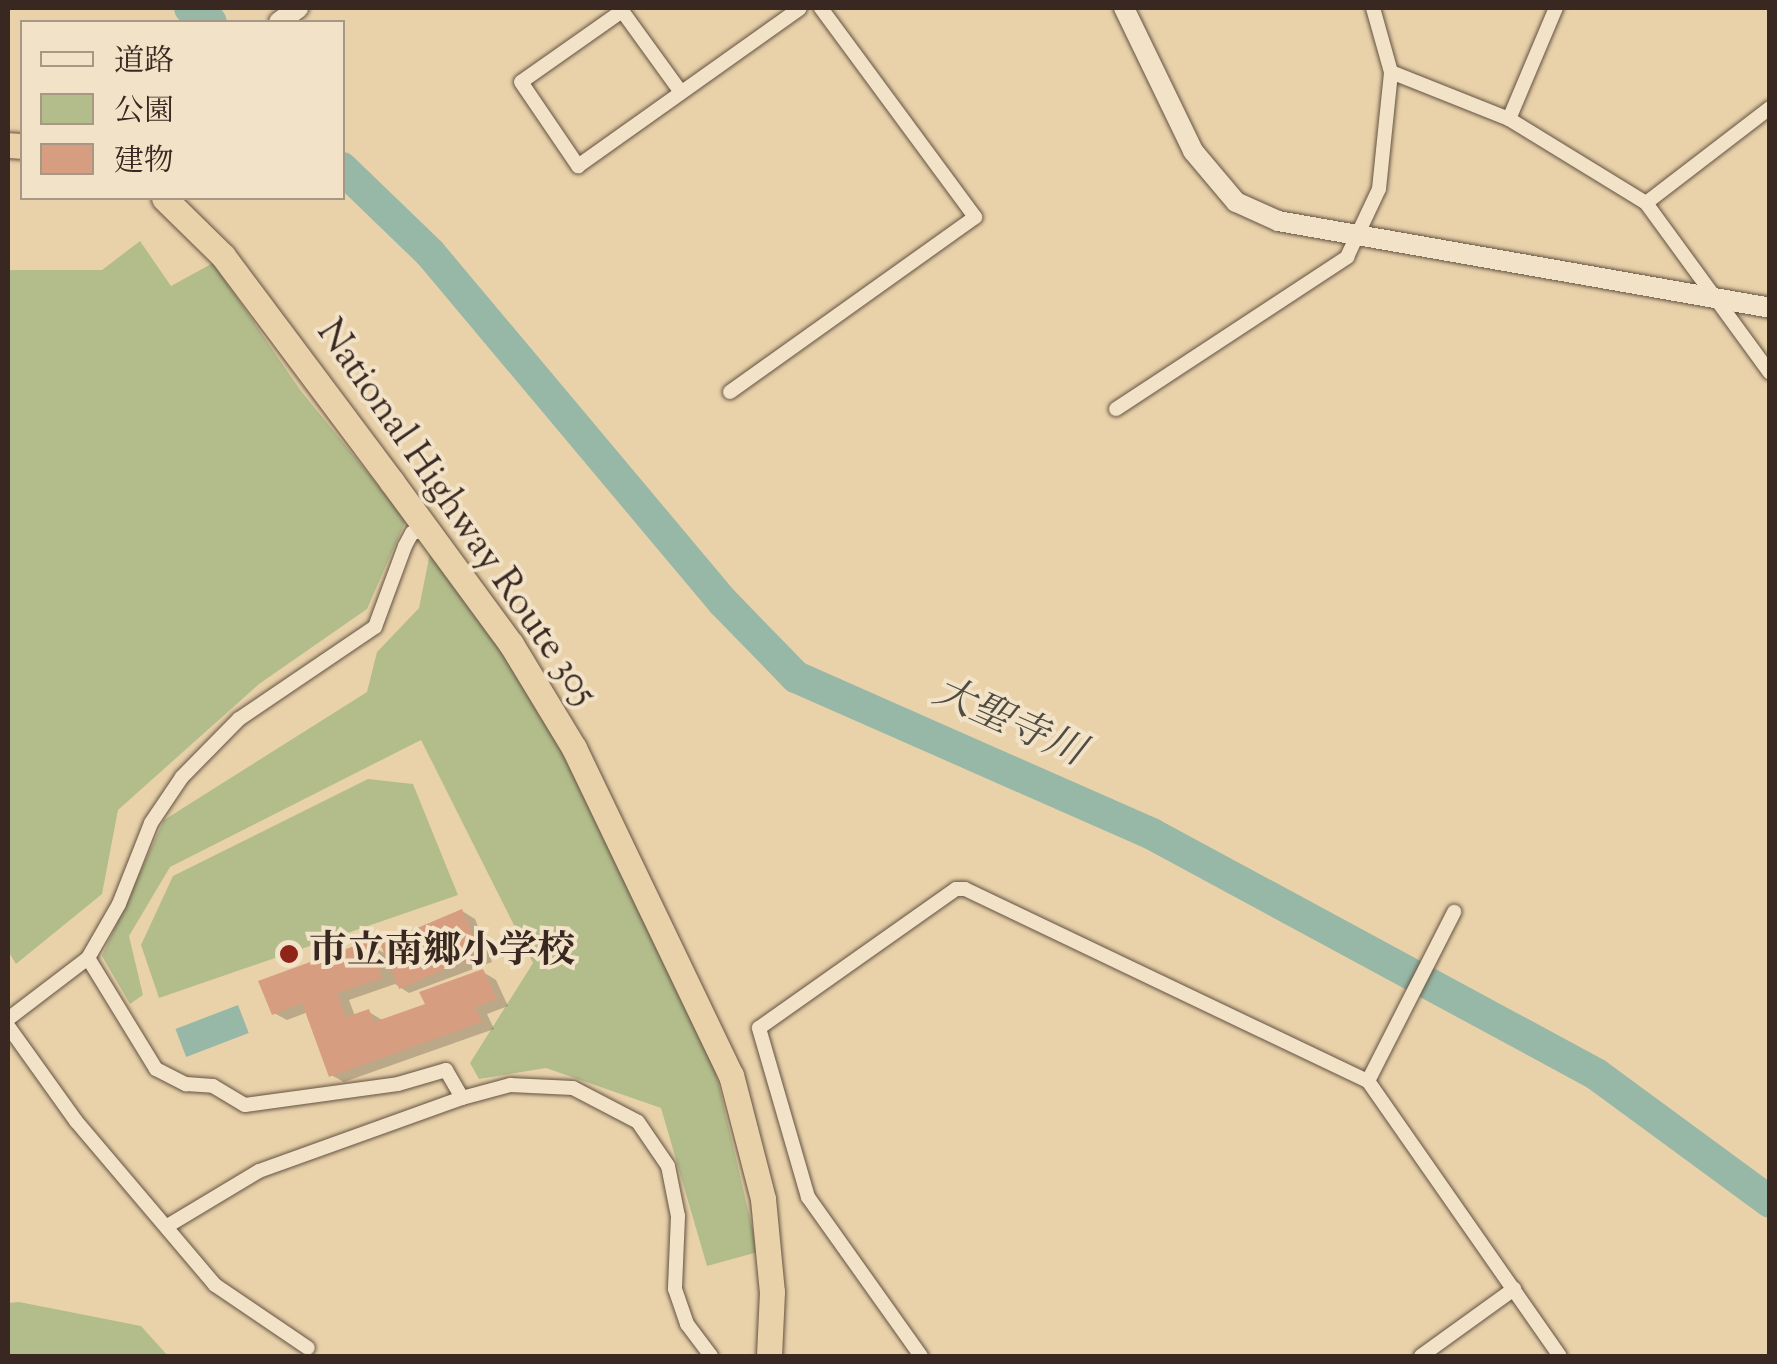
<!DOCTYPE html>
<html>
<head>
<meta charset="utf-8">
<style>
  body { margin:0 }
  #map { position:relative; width:1777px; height:1364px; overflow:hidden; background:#e9d2aa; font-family:"Sorts Mill Goudy","Noto Serif JP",serif }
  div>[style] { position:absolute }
  .green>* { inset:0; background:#b3bd8c }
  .water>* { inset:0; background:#97b8a7; transform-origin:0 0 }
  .shadow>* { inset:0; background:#0003 }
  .river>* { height:32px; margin:-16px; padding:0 16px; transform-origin:16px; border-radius:16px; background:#97b8a7 }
  .building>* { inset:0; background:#d69d81; transform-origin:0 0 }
  .roads { filter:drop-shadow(0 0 2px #645243) drop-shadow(0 0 2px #645243) }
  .street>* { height:14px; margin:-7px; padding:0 7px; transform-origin:7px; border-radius:7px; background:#f1e2c8 }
  .secondary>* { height:20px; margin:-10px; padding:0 10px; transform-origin:10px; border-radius:10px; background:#f1e2c8 }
  .highway>* { height:25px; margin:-12.5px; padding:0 12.5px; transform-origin:12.5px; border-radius:12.5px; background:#e9d2aa }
  .dots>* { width:28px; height:28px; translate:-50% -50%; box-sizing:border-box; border:5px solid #f1e2c8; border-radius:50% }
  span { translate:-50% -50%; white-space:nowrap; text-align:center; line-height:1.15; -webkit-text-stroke:8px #f1e2c8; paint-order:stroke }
  .street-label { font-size:38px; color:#382821 }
  .poi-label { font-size:38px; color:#382821; font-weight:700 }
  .left { translate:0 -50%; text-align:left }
  .water-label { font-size:40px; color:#504c42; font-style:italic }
  .frame { position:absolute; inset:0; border:10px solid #382821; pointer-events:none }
  .legend { position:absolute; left:20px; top:20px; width:325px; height:180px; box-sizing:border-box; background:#f1e2c8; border:2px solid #a79885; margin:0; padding:12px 18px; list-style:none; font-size:30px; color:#382821 }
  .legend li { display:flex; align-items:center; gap:20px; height:50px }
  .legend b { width:50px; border:2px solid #a79885 }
</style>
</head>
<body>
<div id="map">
  <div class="green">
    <i style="clip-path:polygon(140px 241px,171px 286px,213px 263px,301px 391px,406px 520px,367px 609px,259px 684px,118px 810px,102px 894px,16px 964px,8px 951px,8px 270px,102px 270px)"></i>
    <i style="clip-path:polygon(430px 553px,563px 735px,706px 1031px,758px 1252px,707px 1266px,661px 1108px,546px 1068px,479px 1079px,470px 1063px,533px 963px,421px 740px,170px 867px,129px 936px,143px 995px,130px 1004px,102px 956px,164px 820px,367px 692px,377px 652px,419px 608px)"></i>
    <i style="clip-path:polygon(368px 779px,413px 784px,458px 895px,159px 998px,141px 945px,173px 876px)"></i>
    <i style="clip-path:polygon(19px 1302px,141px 1326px,168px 1356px,8px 1356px,8px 1303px)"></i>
  </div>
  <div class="water">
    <i style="left:238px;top:1005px;width:30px;height:67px;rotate:69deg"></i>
  </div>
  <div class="shadow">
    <i style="clip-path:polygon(462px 911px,475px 919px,492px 962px,409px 993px,395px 984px,349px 1000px,355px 1016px,369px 1012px,382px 1020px,428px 1006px,483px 972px,496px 980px,508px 1006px,487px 1014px,494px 1029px,344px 1082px,331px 1075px,308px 1012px,287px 1020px,274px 1013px,368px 944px,386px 954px)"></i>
  </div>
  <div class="river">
    <i style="left:190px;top:8px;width:25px;rotate:34deg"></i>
    <i style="left:342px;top:168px;width:122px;rotate:44deg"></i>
    <i style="left:430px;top:253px;width:456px;rotate:50deg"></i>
    <i style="left:723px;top:602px;width:105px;rotate:45.8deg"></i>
    <i style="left:796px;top:677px;width:389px;rotate:23.8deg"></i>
    <i style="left:1152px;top:834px;width:505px;rotate:28.39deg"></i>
    <i style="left:1596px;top:1074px;width:216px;rotate:36.3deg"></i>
  </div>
  <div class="building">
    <i style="left:462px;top:909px;width:49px;height:89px;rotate:67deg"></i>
    <i style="clip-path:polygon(368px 941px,383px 978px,337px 993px,346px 1017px,369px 1009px,374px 1022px,425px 1004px,419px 992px,483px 969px,497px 999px,475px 1007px,482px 1022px,329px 1077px,302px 1003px,272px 1015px,258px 981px)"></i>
  </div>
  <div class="roads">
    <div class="street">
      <i style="left:620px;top:8px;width:102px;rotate:54.1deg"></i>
      <i style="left:1373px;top:8px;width:66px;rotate:74.3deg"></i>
      <i style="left:1391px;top:72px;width:127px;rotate:21.7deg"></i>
      <i style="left:1509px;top:119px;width:161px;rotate:31.5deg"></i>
      <i style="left:1646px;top:203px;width:210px;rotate:53.9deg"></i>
      <i style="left:622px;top:11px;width:123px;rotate:144.9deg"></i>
      <i style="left:521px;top:82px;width:102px;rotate:55.8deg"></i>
      <i style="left:578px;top:166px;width:272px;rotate:-35.4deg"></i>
      <i style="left:1509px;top:119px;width:121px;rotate:-67.1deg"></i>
      <i style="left:1646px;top:203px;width:156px;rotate:-37.5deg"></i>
      <i style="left:730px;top:392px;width:301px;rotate:-35.5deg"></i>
      <i style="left:975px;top:217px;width:260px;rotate:-126.4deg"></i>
      <i style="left:1116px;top:409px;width:277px;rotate:-33.3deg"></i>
      <i style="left:1347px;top:257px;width:75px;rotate:-64.8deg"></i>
      <i style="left:1379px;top:189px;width:118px;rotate:-84.1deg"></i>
      <i style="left:88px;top:958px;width:130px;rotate:58.5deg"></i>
      <i style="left:156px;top:1069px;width:34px;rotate:27deg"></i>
      <i style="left:186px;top:1084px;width:27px;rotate:4deg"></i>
      <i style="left:213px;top:1086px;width:37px;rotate:31deg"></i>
      <i style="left:245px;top:1105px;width:154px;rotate:-7.8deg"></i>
      <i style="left:398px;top:1084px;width:50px;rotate:-16.3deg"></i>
      <i style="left:446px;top:1070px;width:32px;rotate:60deg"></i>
      <i style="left:8px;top:1019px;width:101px;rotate:-37.3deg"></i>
      <i style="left:88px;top:958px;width:62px;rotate:-60.1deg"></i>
      <i style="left:119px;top:904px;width:87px;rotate:-68.4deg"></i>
      <i style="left:151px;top:823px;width:55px;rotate:-56deg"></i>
      <i style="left:182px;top:777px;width:81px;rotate:-45.5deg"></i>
      <i style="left:239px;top:719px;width:164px;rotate:-34.1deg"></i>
      <i style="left:375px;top:627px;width:86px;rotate:-69.7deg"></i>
      <i style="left:405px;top:546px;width:15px;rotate:-62deg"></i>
      <i style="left:412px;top:533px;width:15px;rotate:-11deg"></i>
      <i style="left:8px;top:1026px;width:117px;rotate:54.4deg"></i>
      <i style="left:76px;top:1121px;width:215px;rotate:49.7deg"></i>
      <i style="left:215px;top:1285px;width:112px;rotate:34.1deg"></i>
      <i style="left:1368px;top:1081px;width:190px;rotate:-63deg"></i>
      <i style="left:169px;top:1225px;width:105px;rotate:-31deg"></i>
      <i style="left:259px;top:1171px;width:216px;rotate:-19.8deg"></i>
      <i style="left:462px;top:1098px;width:50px;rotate:-15.2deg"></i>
      <i style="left:510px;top:1085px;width:63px;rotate:2.7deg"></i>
      <i style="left:573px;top:1088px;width:73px;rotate:27.6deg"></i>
      <i style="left:638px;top:1122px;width:53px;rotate:55.7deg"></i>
      <i style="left:668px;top:1166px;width:51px;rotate:78.7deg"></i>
      <i style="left:678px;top:1216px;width:73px;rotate:92.4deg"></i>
      <i style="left:675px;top:1289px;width:37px;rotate:71deg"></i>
      <i style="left:687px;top:1324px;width:40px;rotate:53deg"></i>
      <i style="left:921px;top:1356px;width:195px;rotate:-125.4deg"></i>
      <i style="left:808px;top:1197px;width:176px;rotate:-106.2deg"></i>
      <i style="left:759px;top:1028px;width:241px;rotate:-35.2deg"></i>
      <i style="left:956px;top:889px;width:9px"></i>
      <i style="left:965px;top:889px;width:446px;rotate:25.5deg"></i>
      <i style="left:1368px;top:1081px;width:335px;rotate:55.1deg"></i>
      <i style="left:1421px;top:1356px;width:115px;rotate:-35.8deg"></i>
    </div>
    <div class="secondary">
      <i style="left:1124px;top:8px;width:159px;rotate:64.2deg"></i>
      <i style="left:1193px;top:151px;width:67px;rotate:49.9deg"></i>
      <i style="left:1236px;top:202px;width:46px;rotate:24.3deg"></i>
      <i style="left:1278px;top:221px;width:500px;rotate:10deg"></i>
      <i style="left:279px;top:22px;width:24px;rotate:-36deg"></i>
    </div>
    <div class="highway">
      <i style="left:8px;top:145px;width:14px;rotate:4deg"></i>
      <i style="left:164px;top:198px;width:83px;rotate:44.5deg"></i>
      <i style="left:223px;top:256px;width:282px;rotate:53.2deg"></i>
      <i style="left:392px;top:482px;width:201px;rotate:53.7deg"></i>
      <i style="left:511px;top:644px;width:122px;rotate:58.8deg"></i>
      <i style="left:574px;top:748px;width:363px;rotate:64.4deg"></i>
      <i style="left:731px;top:1075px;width:128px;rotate:75.5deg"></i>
      <i style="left:763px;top:1199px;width:93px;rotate:84.5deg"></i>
      <i style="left:772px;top:1292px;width:64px;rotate:92.7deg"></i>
    </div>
  </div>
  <div class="dots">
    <i style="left:289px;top:954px;background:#8f2418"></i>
  </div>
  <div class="street-label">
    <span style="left:455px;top:514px;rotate:55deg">National Highway Route 305</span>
  </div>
  <div class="poi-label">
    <span class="left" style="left:309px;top:954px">市立南郷小学校</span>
  </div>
  <div class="water-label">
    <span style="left:1008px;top:724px;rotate:24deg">大聖寺川</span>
  </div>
  <div class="frame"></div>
  <ul class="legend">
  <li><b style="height:12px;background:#f1e2c8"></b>道路</li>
  <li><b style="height:28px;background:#b3bd8c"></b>公園</li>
  <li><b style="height:28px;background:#d69d81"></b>建物</li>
  </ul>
</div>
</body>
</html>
